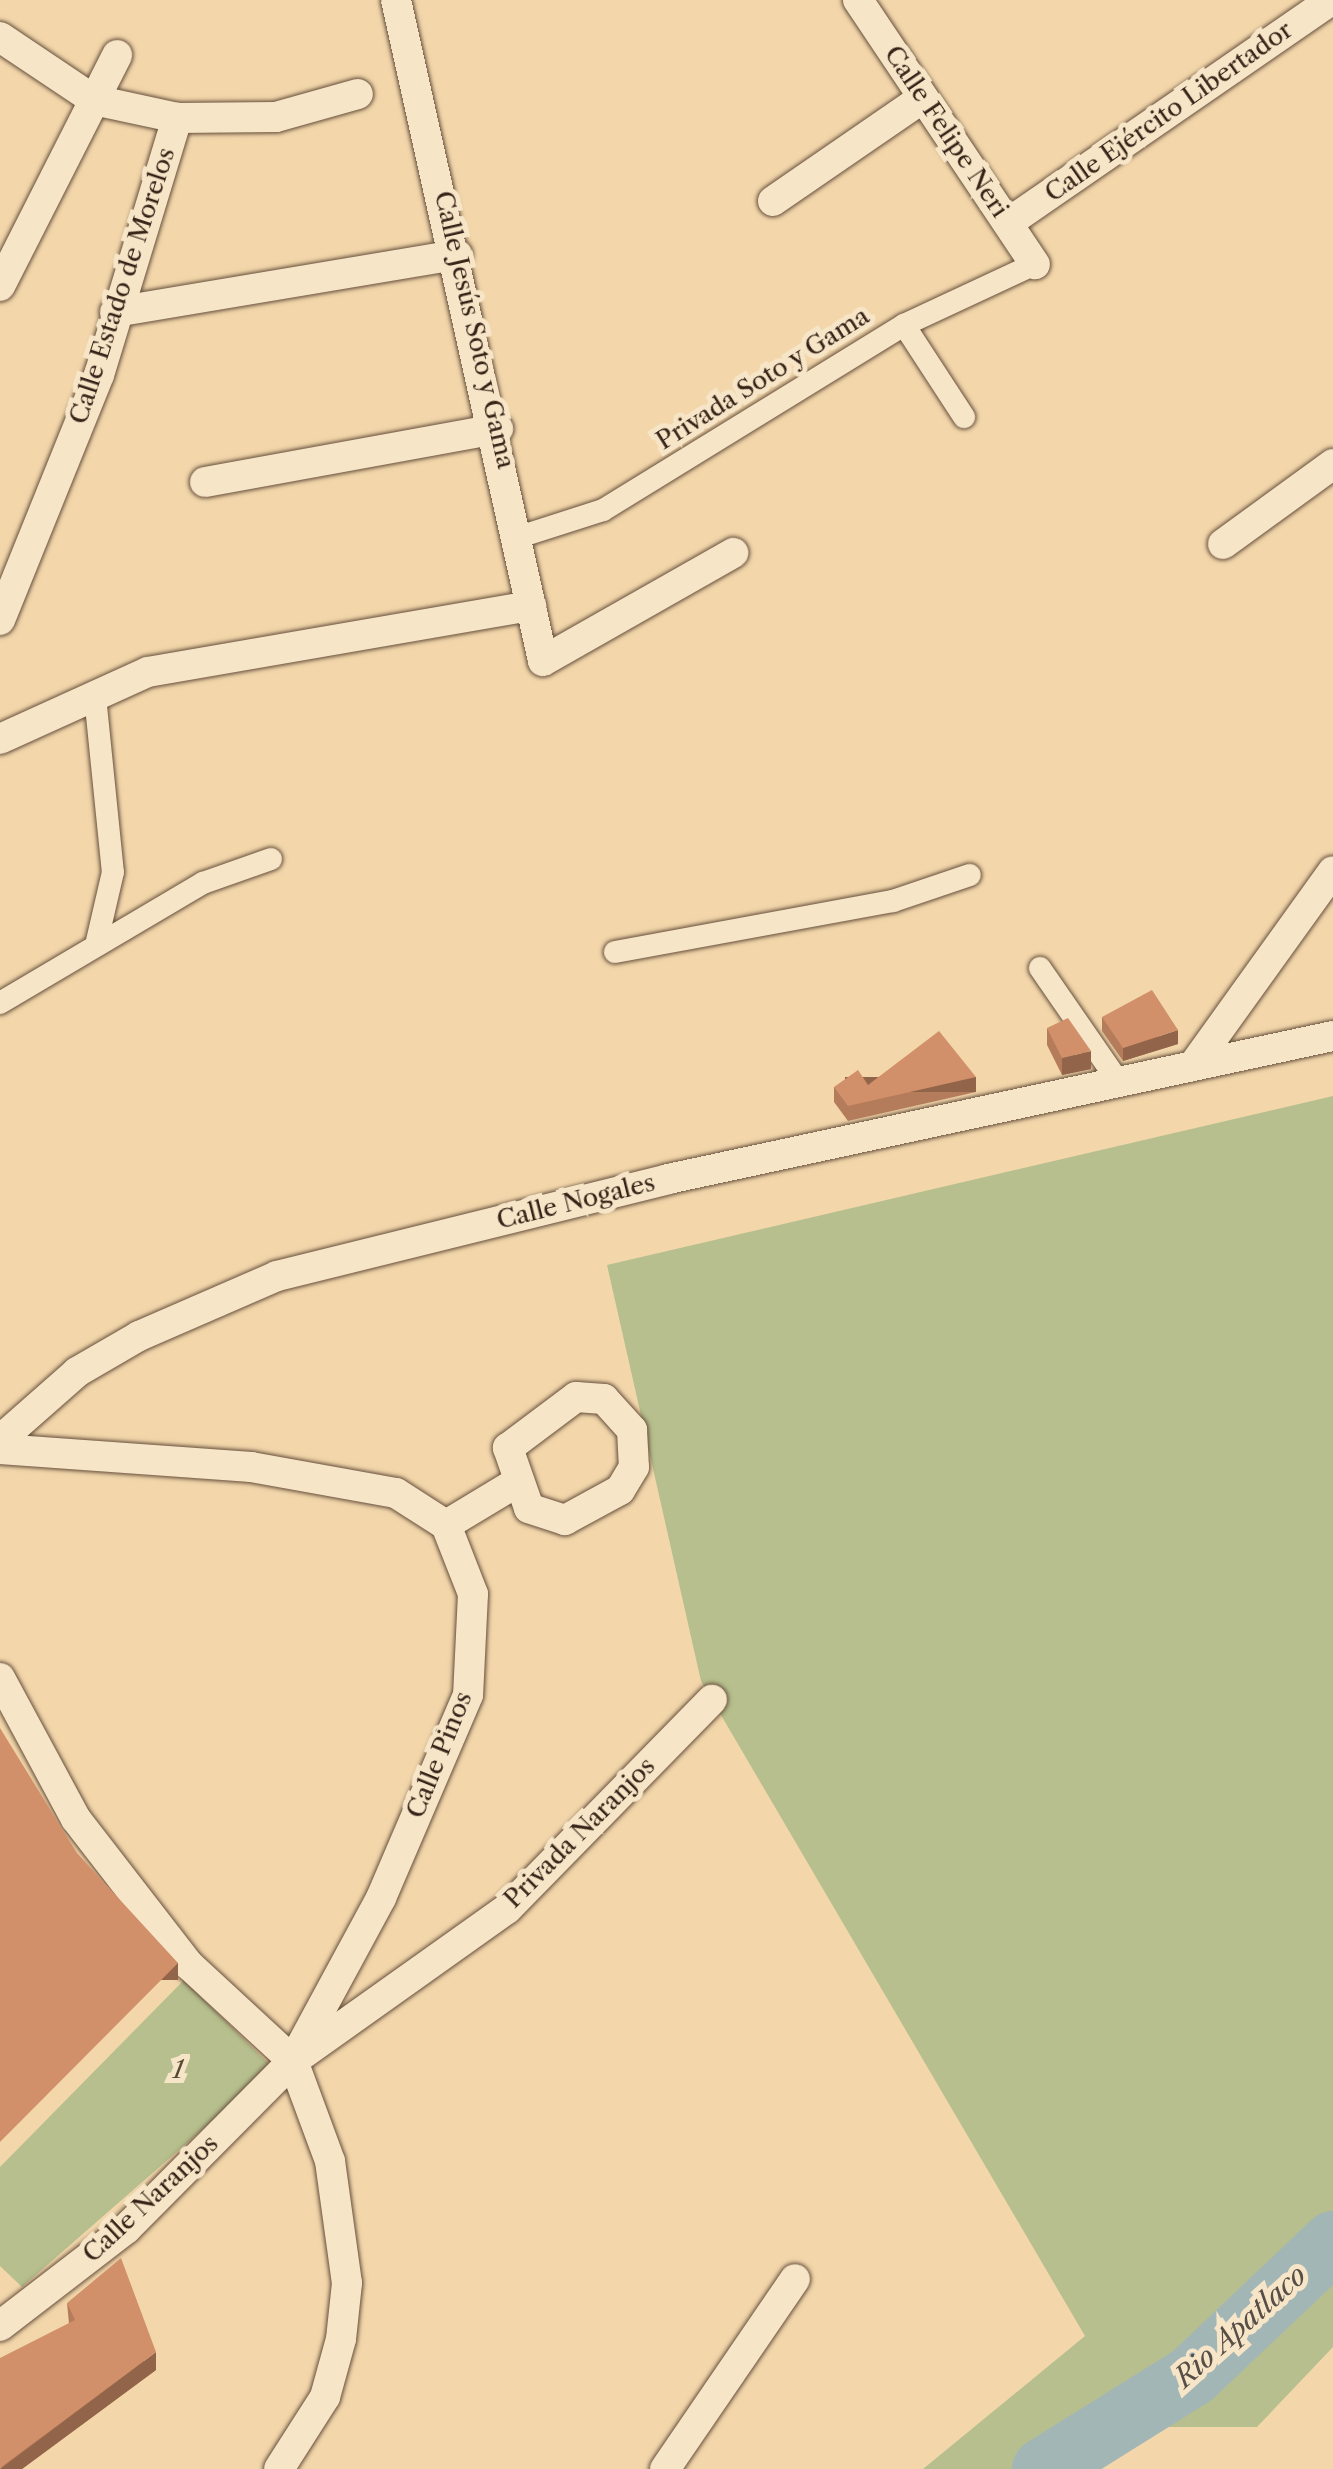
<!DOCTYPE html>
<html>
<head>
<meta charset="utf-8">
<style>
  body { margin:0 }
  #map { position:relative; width:1333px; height:2469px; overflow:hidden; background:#f3d7ab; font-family:"Libre Caslon Text",serif }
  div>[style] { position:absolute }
  .green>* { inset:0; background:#b6bf8d }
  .river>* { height:62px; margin:-31px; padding:0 31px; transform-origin:31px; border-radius:31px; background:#a3b6b6 }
  .roads { filter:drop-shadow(0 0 2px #664f3c) drop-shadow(0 0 2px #664f3c) }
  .pedestrian>* { height:22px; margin:-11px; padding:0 11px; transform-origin:11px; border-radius:11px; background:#f7e5c8 }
  .minor>* { height:30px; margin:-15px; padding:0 15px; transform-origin:15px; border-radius:15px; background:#f7e5c8 }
  .wall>* { inset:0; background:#b47c5b }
  .shaded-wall>* { inset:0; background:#92654a; transform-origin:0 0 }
  .building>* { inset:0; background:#d1906a }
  span { translate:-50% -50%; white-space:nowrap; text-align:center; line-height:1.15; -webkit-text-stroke:10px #f7e5c8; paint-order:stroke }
  .street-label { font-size:25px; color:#372217 }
  .park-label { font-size:25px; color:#574934; font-style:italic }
  .water-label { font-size:28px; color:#574e47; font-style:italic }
</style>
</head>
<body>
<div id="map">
  <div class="green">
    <i style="clip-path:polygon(1333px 1096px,1333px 2347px,1257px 2427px,1161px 2427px,1098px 2469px,923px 2469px,1085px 2336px,701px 1681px,607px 1265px)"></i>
    <i style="clip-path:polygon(184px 1980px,273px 2068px,22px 2287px,0 2266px,0 2167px)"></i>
  </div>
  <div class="river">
    <i style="left:1043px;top:2469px;width:176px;rotate:-32deg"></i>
    <i style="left:1192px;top:2376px;width:195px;rotate:-43.5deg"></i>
  </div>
  <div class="roads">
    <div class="pedestrian">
      <i style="left:904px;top:325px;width:110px;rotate:56.9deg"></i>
      <i style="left:519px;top:537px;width:88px;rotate:-17.8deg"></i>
      <i style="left:603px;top:510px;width:353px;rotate:-31.6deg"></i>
      <i style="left:904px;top:325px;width:145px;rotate:-25deg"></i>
      <i style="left:95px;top:696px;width:177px;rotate:84.2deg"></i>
      <i style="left:113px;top:872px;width:71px;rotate:103.1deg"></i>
      <i style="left:615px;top:952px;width:283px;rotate:-10.4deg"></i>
      <i style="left:893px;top:901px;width:81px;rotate:-18.7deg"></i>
      <i style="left:1040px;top:968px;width:137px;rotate:55.4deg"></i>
      <i style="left:0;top:1003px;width:236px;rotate:-30.6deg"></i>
      <i style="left:203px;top:883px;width:72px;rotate:-19.4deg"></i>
    </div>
    <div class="minor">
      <i style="left:396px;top:0;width:677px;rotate:77.46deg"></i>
      <i style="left:543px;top:661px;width:219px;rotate:-29.6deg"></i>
      <i style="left:858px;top:0;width:318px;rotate:56.2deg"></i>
      <i style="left:0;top:37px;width:113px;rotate:33.8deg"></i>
      <i style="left:94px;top:100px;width:85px;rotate:12.2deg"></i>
      <i style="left:177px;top:118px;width:99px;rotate:-0.6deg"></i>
      <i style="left:276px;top:117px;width:85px;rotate:-15.7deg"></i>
      <i style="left:773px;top:201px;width:182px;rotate:-34.5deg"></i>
      <i style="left:1008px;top:223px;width:393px;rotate:-34.6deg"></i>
      <i style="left:0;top:286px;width:259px;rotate:-63.1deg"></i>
      <i style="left:115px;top:312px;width:347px;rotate:-9.5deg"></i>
      <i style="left:205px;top:482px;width:298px;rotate:-10.3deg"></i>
      <i style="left:1223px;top:544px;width:136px;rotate:-36deg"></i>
      <i style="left:0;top:620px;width:264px;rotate:-68deg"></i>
      <i style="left:99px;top:375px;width:269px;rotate:-73.1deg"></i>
      <i style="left:0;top:739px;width:162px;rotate:-24.4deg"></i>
      <i style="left:148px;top:672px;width:389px;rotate:-9.8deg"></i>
      <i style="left:1195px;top:1063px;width:236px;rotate:-54.3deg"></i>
      <i style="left:576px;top:1397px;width:28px;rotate:4deg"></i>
      <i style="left:604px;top:1399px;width:42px;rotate:47.9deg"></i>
      <i style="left:632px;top:1430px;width:37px;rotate:87deg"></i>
      <i style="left:634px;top:1467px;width:27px;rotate:121deg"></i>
      <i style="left:620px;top:1490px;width:63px;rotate:151.4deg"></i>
      <i style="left:565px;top:1520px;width:38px;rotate:-162deg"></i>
      <i style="left:529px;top:1508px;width:64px;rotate:-109.3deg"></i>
      <i style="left:508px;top:1448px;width:85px;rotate:-36.9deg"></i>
      <i style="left:0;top:1440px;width:103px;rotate:-41.4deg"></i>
      <i style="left:77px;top:1372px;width:72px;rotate:-30.1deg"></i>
      <i style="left:139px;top:1336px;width:150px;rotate:-23.5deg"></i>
      <i style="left:277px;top:1276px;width:403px;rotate:-13.9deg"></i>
      <i style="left:668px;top:1179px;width:680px;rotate:-12.14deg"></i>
      <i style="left:0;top:1449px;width:252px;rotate:4.1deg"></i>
      <i style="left:251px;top:1467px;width:147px;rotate:10.2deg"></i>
      <i style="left:396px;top:1493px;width:59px;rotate:32.6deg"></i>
      <i style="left:446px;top:1525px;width:74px;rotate:68.6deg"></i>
      <i style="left:473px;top:1594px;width:101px;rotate:92.8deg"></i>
      <i style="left:468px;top:1695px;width:221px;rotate:113.2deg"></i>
      <i style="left:381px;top:1898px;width:185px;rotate:118.4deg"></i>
      <i style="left:446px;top:1525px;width:85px;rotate:-31.1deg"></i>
      <i style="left:0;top:1678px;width:160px;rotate:61.7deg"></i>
      <i style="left:76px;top:1819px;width:185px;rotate:52.3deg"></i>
      <i style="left:189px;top:1965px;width:142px;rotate:42.7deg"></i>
      <i style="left:293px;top:2061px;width:107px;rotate:69.7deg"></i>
      <i style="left:330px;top:2161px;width:123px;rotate:82.1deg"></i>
      <i style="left:347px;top:2283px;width:56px;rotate:96.1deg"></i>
      <i style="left:341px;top:2339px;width:60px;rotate:105.4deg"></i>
      <i style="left:325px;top:2397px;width:85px;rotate:122.6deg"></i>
      <i style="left:0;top:2326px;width:159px;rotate:-37.6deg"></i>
      <i style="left:126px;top:2229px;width:237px;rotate:-45.2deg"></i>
      <i style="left:293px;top:2061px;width:262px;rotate:-35.4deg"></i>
      <i style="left:507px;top:1909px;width:293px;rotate:-45.6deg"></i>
      <i style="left:665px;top:2469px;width:230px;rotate:-55.6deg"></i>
    </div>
  </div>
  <div class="wall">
    <i style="clip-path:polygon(1102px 1017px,1178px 1044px,1123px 1061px,1102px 1031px)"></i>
    <i style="clip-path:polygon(1047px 1028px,1091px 1069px,1062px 1075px,1047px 1045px)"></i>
    <i style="clip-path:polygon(868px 1085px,976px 1092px,848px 1121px,834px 1102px,834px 1087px)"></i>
    <i style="clip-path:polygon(67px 2303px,156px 2370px,22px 2469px,0 2469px,69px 2324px)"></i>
  </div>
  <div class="shaded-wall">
    <i style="clip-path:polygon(1178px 1030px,1178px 1044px,1123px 1061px,1123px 1048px)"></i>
    <i style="clip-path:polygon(1091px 1051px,1091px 1069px,1062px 1075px,1062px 1058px)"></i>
    <i style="left:976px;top:1077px;width:15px;height:131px;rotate:90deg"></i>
    <i style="left:178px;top:1963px;width:17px;height:252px;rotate:90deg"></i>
    <i style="clip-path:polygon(156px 2352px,156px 2370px,22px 2469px,0 2469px)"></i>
  </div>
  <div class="building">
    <i style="clip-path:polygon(1152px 990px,1178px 1030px,1123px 1048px,1102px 1017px)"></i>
    <i style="clip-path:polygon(1068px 1018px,1091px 1051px,1062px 1058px,1047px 1028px)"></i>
    <i style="clip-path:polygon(939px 1031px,976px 1077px,848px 1106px,834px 1087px,858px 1070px,868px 1085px)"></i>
    <i style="clip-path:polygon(0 1728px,77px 1853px,178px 1963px,0 2142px)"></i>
    <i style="clip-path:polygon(121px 2258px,156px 2352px,0 2468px,0 2358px,75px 2320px,67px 2303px)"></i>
  </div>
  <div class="street-label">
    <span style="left:1169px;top:112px;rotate:-35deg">Calle Ejército Libertador</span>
    <span style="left:946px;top:132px;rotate:56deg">Calle Felipe Neri</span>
    <span style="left:123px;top:286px;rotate:-72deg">Calle Estado de Morelos</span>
    <span style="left:474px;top:330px;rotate:77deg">Calle Jesús Soto y Gama</span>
    <span style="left:763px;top:379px;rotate:-32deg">Privada Soto y Gama</span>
    <span style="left:576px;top:1202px;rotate:-14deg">Calle Nogales</span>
    <span style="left:440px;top:1755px;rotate:-68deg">Calle Pinos</span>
    <span style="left:580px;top:1833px;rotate:-45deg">Privada Naranjos</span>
    <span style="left:151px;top:2199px;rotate:-43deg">Calle Naranjos</span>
  </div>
  <div class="park-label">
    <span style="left:178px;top:2070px">1</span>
  </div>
  <div class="water-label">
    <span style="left:1240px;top:2326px;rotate:-42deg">Rio Apatlaco</span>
  </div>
</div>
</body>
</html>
